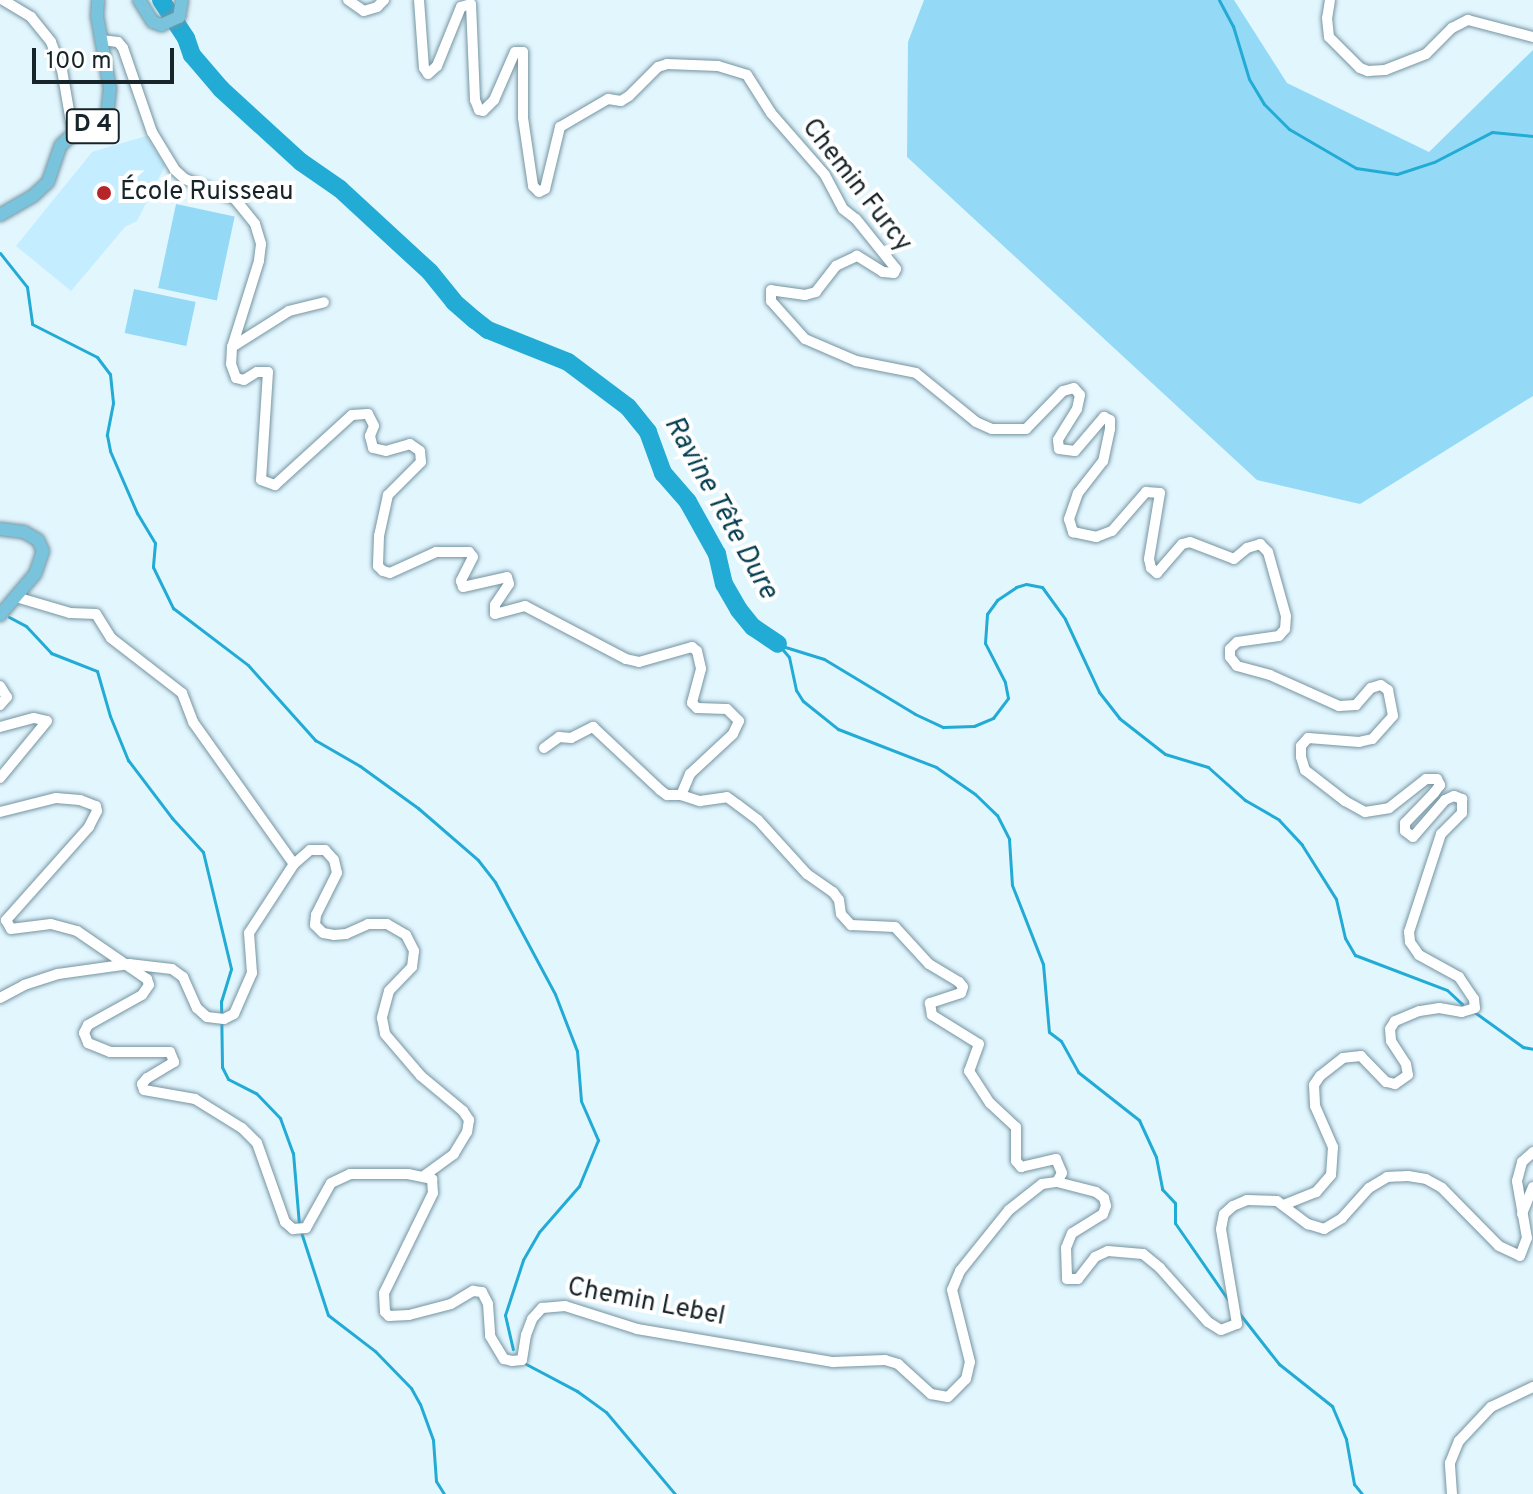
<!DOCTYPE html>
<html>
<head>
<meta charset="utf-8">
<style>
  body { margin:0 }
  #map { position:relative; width:1533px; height:1494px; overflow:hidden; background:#e2f6fe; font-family:Overpass,sans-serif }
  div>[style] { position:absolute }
  .built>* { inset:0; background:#c4eeff }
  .green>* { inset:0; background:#94daf6; transform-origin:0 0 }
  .stream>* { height:3px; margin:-1.5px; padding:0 1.5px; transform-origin:1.5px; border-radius:1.5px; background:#22abd5 }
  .river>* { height:18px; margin:-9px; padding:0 9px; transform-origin:9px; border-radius:9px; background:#22abd5 }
  .roads { filter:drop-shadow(0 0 2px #7594a1) drop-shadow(0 0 2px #7594a1) }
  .minor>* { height:10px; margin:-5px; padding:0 5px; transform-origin:5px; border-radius:5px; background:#fff }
  .major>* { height:12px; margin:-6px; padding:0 6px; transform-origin:6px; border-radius:6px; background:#79c4dc }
  .dots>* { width:22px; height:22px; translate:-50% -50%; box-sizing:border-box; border:4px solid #fff; border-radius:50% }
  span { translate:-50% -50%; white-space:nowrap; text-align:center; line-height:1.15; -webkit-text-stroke:8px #fff; paint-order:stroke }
  .shield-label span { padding:2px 6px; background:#fff; border:2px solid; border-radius:6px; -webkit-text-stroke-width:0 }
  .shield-label { font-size:24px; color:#172429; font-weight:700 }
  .street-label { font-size:26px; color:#172429 }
  .poi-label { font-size:26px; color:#172429 }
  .left { translate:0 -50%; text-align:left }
  .water-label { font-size:28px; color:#063f50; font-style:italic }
  .scale { position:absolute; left:32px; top:48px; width:142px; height:36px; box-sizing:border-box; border:4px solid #172429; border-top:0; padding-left:10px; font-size:24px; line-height:28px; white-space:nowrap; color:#172429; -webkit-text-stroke:6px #fff; paint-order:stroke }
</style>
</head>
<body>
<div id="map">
  <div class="built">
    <i style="clip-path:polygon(146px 136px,165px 166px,137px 221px,125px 227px,71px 291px,16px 246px,92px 152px)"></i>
  </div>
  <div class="green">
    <i style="clip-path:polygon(924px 0,1234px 0,1287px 83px,1429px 152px,1533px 50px,1533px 396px,1360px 504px,1257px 480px,907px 157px,908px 42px)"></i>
    <i style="left:176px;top:204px;width:60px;height:86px;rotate:12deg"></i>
    <i style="left:134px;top:289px;width:63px;height:45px;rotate:12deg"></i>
  </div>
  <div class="stream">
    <i style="left:1219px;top:0;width:30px;rotate:62deg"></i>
    <i style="left:1233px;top:26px;width:55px;rotate:73.2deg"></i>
    <i style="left:1249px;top:79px;width:29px;rotate:59deg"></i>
    <i style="left:1264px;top:104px;width:35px;rotate:45deg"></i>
    <i style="left:1289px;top:129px;width:78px;rotate:30.2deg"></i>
    <i style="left:1356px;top:168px;width:41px;rotate:8.3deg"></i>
    <i style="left:1397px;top:174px;width:39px;rotate:-18deg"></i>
    <i style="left:1434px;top:162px;width:65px;rotate:-27.3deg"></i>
    <i style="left:1492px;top:132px;width:41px;rotate:5.6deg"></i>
    <i style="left:0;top:253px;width:43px;rotate:51.5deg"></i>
    <i style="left:27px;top:287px;width:37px;rotate:82deg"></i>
    <i style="left:32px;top:324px;width:73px;rotate:26.9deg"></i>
    <i style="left:97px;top:357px;width:21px;rotate:53deg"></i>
    <i style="left:110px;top:374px;width:29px;rotate:84deg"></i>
    <i style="left:113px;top:403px;width:33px;rotate:101deg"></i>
    <i style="left:107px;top:435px;width:16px;rotate:79deg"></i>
    <i style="left:110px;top:451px;width:68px;rotate:66.5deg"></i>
    <i style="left:137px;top:513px;width:35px;rotate:59deg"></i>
    <i style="left:155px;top:543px;width:24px;rotate:95deg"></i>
    <i style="left:153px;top:567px;width:46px;rotate:64deg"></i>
    <i style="left:173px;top:608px;width:94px;rotate:37.2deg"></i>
    <i style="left:248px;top:665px;width:101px;rotate:48.2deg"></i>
    <i style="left:315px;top:740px;width:52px;rotate:30deg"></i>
    <i style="left:360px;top:766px;width:72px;rotate:35.9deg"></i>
    <i style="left:418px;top:808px;width:79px;rotate:40.9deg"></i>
    <i style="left:478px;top:860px;width:28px;rotate:52deg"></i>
    <i style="left:495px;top:882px;width:127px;rotate:61.8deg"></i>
    <i style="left:555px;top:994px;width:61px;rotate:68.9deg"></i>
    <i style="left:577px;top:1051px;width:50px;rotate:85.4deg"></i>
    <i style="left:581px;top:1101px;width:43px;rotate:66.4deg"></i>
    <i style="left:598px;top:1140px;width:50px;rotate:112.4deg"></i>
    <i style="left:579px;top:1186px;width:61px;rotate:131deg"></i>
    <i style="left:539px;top:1232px;width:32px;rotate:120deg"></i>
    <i style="left:523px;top:1260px;width:58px;rotate:108.1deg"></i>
    <i style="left:505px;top:1315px;width:35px;rotate:77deg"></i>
    <i style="left:9px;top:617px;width:19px;rotate:28deg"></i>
    <i style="left:26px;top:626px;width:37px;rotate:47deg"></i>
    <i style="left:51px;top:653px;width:49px;rotate:21.4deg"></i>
    <i style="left:97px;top:671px;width:47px;rotate:73.9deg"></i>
    <i style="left:110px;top:716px;width:48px;rotate:67.8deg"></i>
    <i style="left:128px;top:760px;width:73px;rotate:52.8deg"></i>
    <i style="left:172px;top:818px;width:46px;rotate:47.6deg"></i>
    <i style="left:203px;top:852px;width:120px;rotate:76.5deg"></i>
    <i style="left:231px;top:969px;width:34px;rotate:107deg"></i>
    <i style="left:221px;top:1001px;width:66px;rotate:89.1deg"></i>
    <i style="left:222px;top:1067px;width:13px;rotate:63deg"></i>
    <i style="left:228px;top:1079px;width:31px;rotate:27deg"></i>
    <i style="left:256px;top:1093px;width:35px;rotate:46deg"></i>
    <i style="left:280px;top:1118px;width:37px;rotate:70deg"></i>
    <i style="left:293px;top:1153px;width:72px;rotate:85.2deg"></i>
    <i style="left:778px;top:644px;width:17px;rotate:50deg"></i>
    <i style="left:789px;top:657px;width:34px;rotate:78deg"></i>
    <i style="left:796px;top:690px;width:13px;rotate:58deg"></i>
    <i style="left:803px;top:701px;width:45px;rotate:38.7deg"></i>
    <i style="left:838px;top:729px;width:105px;rotate:21.2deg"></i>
    <i style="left:936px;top:767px;width:47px;rotate:34.7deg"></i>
    <i style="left:975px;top:794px;width:30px;rotate:44deg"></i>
    <i style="left:997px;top:815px;width:27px;rotate:63deg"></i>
    <i style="left:1009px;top:839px;width:46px;rotate:86.3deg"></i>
    <i style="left:1012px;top:885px;width:85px;rotate:68.6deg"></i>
    <i style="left:1043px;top:964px;width:68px;rotate:85deg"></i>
    <i style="left:1049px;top:1032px;width:15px;rotate:37deg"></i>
    <i style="left:1061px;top:1041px;width:35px;rotate:61deg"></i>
    <i style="left:1078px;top:1072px;width:78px;rotate:38.2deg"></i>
    <i style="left:1139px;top:1120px;width:41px;rotate:65.3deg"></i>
    <i style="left:1156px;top:1157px;width:33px;rotate:79deg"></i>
    <i style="left:1162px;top:1189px;width:19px;rotate:47deg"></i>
    <i style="left:1175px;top:1203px;width:20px;rotate:90deg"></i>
    <i style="left:1175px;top:1223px;width:95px;rotate:55.3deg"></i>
    <i style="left:782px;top:646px;width:44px;rotate:17.2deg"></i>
    <i style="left:824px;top:659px;width:106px;rotate:31.1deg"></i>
    <i style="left:915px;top:714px;width:31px;rotate:25deg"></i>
    <i style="left:943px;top:727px;width:31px;rotate:-2deg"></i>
    <i style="left:974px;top:726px;width:21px;rotate:-23deg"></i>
    <i style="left:993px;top:718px;width:25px;rotate:-53deg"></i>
    <i style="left:1008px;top:698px;width:16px;rotate:-101deg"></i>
    <i style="left:1005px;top:682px;width:44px;rotate:-117.1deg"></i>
    <i style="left:985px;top:643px;width:29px;rotate:-86deg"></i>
    <i style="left:987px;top:614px;width:17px;rotate:-54deg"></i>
    <i style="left:997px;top:600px;width:23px;rotate:-34deg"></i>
    <i style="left:1016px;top:587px;width:10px;rotate:-17deg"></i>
    <i style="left:1026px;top:584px;width:16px;rotate:11deg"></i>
    <i style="left:1042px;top:587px;width:39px;rotate:54deg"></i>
    <i style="left:1065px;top:619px;width:81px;rotate:65deg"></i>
    <i style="left:1099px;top:692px;width:33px;rotate:52deg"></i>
    <i style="left:1119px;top:718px;width:58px;rotate:38deg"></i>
    <i style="left:1165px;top:754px;width:45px;rotate:16.8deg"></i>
    <i style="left:1208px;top:767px;width:50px;rotate:41.7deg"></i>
    <i style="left:1245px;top:800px;width:39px;rotate:30deg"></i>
    <i style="left:1279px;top:820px;width:34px;rotate:47deg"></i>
    <i style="left:1302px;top:845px;width:64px;rotate:57.8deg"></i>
    <i style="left:1336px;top:899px;width:40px;rotate:77deg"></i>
    <i style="left:1345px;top:938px;width:20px;rotate:60deg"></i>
    <i style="left:1355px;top:955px;width:98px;rotate:20.8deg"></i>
    <i style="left:1447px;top:990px;width:21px;rotate:43deg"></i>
    <i style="left:1473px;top:1011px;width:62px;rotate:35.8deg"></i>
    <i style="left:1523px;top:1047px;width:10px;rotate:11deg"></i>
    <i style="left:301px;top:1232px;width:87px;rotate:72deg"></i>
    <i style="left:328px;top:1315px;width:59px;rotate:37.5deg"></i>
    <i style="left:375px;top:1351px;width:52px;rotate:45.8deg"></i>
    <i style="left:411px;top:1388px;width:18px;rotate:61deg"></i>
    <i style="left:420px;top:1404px;width:38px;rotate:70deg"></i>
    <i style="left:433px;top:1440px;width:41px;rotate:85.8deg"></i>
    <i style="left:436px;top:1481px;width:15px;rotate:58deg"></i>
    <i style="left:1239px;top:1313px;width:65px;rotate:51.9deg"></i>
    <i style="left:1279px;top:1364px;width:68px;rotate:38.4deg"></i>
    <i style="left:1332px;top:1406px;width:36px;rotate:67deg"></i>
    <i style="left:1346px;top:1439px;width:46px;rotate:79.9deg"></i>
    <i style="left:1354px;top:1484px;width:13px;rotate:51deg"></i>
    <i style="left:526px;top:1364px;width:58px;rotate:27.9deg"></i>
    <i style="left:577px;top:1391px;width:36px;rotate:36deg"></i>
    <i style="left:606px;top:1412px;width:107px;rotate:49.9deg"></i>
  </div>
  <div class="river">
    <i style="left:161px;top:0;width:45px;rotate:56.7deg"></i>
    <i style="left:186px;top:38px;width:18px;rotate:71deg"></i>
    <i style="left:192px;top:55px;width:45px;rotate:49.5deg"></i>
    <i style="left:221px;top:89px;width:108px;rotate:42.4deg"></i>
    <i style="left:301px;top:162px;width:47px;rotate:34.7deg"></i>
    <i style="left:340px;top:189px;width:122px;rotate:42.7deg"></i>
    <i style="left:430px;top:272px;width:38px;rotate:51deg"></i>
    <i style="left:454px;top:302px;width:28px;rotate:41deg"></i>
    <i style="left:475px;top:320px;width:16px;rotate:38deg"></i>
    <i style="left:488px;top:330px;width:86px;rotate:21.8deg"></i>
    <i style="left:568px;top:362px;width:75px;rotate:36.9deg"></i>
    <i style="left:628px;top:407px;width:32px;rotate:51deg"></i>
    <i style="left:648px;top:432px;width:44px;rotate:69.9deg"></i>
    <i style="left:663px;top:473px;width:38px;rotate:49deg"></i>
    <i style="left:688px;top:502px;width:60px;rotate:60.9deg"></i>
    <i style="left:717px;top:554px;width:31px;rotate:77deg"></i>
    <i style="left:724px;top:584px;width:30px;rotate:60deg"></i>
    <i style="left:739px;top:610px;width:22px;rotate:51deg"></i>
    <i style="left:753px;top:627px;width:30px;rotate:34deg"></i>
  </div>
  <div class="roads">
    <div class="minor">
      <i style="left:3px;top:0;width:33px;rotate:31deg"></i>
      <i style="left:31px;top:17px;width:32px;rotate:51deg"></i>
      <i style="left:51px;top:42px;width:30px;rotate:69deg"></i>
      <i style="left:62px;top:70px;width:65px;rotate:80.2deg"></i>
      <i style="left:348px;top:0;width:19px;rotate:35deg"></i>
      <i style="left:364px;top:11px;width:14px;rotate:-17deg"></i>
      <i style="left:377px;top:7px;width:10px;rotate:-45deg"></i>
      <i style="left:419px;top:0;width:68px;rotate:85.8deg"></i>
      <i style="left:424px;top:68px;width:7px;rotate:56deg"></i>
      <i style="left:428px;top:74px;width:12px;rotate:-42deg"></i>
      <i style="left:437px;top:66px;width:64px;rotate:-67.9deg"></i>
      <i style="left:461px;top:7px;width:10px;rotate:-17deg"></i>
      <i style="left:471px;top:4px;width:96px;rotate:87.6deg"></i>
      <i style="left:475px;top:100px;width:11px;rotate:68deg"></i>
      <i style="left:479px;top:110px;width:4px;rotate:14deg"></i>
      <i style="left:483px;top:111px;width:16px;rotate:-45deg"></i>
      <i style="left:494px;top:100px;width:52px;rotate:-66.4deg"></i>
      <i style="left:515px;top:52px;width:8px"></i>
      <i style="left:523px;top:52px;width:66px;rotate:90deg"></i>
      <i style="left:523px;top:118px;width:69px;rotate:81.6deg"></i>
      <i style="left:533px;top:186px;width:8px;rotate:45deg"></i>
      <i style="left:539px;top:192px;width:7px;rotate:-27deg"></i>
      <i style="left:545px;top:189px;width:64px;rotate:-76.4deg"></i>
      <i style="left:560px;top:127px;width:56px;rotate:-30.3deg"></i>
      <i style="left:608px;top:99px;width:13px;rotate:9deg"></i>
      <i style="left:621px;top:101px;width:9px;rotate:-32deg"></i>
      <i style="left:629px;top:96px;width:41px;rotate:-45deg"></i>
      <i style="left:658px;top:67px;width:9px;rotate:-18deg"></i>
      <i style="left:667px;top:64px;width:51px;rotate:2.2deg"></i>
      <i style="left:718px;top:66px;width:30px;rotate:17deg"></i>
      <i style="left:747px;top:75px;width:45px;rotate:57.7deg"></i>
      <i style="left:771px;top:113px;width:82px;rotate:48.9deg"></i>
      <i style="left:825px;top:175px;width:38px;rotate:62deg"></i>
      <i style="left:843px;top:209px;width:16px;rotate:38deg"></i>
      <i style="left:856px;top:219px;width:64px;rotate:51.3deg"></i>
      <i style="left:896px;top:269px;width:4px;rotate:117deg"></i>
      <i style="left:894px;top:273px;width:11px;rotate:-175deg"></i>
      <i style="left:883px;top:272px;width:31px;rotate:-148deg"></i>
      <i style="left:857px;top:256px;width:23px;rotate:155deg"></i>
      <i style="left:836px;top:266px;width:33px;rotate:128deg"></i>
      <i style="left:816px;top:292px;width:11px;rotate:165deg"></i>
      <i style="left:805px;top:295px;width:34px;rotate:-172deg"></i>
      <i style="left:771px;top:290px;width:11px;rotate:90deg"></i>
      <i style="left:771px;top:301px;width:51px;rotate:48.2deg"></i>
      <i style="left:805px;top:339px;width:56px;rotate:23.3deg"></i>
      <i style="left:856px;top:361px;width:61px;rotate:11.3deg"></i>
      <i style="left:916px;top:373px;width:77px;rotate:39.2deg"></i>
      <i style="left:976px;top:422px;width:17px;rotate:24deg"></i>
      <i style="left:992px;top:429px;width:34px"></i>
      <i style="left:1026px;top:429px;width:53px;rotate:-45.8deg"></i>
      <i style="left:1063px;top:391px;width:11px;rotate:-15deg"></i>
      <i style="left:1074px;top:388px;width:9px;rotate:49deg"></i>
      <i style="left:1080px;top:395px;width:14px;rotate:102deg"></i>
      <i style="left:1077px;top:409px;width:36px;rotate:122deg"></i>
      <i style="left:1058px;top:440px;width:9px;rotate:84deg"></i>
      <i style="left:1059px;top:449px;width:16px;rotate:7deg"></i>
      <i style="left:1075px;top:451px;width:45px;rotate:-49.5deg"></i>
      <i style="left:1104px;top:417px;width:7px;rotate:27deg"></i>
      <i style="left:1110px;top:420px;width:9px;rotate:90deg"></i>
      <i style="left:1110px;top:429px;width:33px;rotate:102deg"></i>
      <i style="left:1103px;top:461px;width:41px;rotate:128deg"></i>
      <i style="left:1078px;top:493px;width:28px;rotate:109deg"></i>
      <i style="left:1069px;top:519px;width:14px;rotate:73deg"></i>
      <i style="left:1073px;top:532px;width:24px;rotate:12deg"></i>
      <i style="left:1096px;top:537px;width:17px;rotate:-21deg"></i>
      <i style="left:1112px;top:531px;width:52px;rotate:-48.9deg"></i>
      <i style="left:1146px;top:492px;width:14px;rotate:4deg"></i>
      <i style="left:1160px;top:493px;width:67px;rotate:99.5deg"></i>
      <i style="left:1149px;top:559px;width:9px;rotate:77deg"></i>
      <i style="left:1151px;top:568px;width:8px;rotate:40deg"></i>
      <i style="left:1157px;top:573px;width:38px;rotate:-49deg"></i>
      <i style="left:1182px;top:544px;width:8px;rotate:-14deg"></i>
      <i style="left:1190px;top:542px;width:47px;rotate:21.1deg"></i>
      <i style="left:1234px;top:559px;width:17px;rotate:-40deg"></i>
      <i style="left:1247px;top:548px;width:14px;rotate:-17deg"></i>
      <i style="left:1260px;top:544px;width:11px;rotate:45deg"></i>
      <i style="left:1268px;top:552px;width:66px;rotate:74.3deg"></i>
      <i style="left:1286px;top:616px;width:13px;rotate:94deg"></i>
      <i style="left:1285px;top:629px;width:9px;rotate:131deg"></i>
      <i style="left:1279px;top:636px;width:42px;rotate:171.9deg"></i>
      <i style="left:1237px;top:642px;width:10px;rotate:135deg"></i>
      <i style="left:1230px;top:649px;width:8px;rotate:90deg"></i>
      <i style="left:1230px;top:657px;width:11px;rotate:52deg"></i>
      <i style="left:1237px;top:666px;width:34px;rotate:15deg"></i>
      <i style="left:1270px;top:675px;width:76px;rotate:24.2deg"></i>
      <i style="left:1339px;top:706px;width:17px;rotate:-3deg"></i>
      <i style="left:1356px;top:705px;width:23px;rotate:-49deg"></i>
      <i style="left:1371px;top:688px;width:10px;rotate:-17deg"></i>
      <i style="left:1381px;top:685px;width:9px;rotate:36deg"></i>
      <i style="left:1388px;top:690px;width:26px;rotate:79deg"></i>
      <i style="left:1393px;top:716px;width:31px;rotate:132deg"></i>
      <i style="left:1372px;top:739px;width:13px;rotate:167deg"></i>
      <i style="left:1359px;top:742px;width:51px;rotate:-175.5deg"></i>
      <i style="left:1308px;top:738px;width:11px;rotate:131deg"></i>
      <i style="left:1301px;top:746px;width:11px;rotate:90deg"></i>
      <i style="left:1301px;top:757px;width:14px;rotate:73deg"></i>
      <i style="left:1305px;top:770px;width:51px;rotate:37.8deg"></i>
      <i style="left:1345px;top:801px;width:23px;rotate:29deg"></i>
      <i style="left:1365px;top:812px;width:24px;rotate:-9deg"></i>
      <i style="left:1389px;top:808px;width:47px;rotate:-38.1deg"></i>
      <i style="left:1426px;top:779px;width:11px"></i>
      <i style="left:1437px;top:779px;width:7px;rotate:63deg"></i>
      <i style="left:1440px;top:785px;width:10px;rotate:127deg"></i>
      <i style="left:1434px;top:793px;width:42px;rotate:134deg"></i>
      <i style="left:1405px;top:823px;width:8px;rotate:90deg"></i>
      <i style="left:1405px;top:831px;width:10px;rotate:37deg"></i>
      <i style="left:1413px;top:837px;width:49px;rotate:-49.1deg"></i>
      <i style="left:1445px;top:800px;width:10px;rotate:-24deg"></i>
      <i style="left:1454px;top:796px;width:9px;rotate:21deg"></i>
      <i style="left:1462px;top:799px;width:14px;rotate:90deg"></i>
      <i style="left:1462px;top:813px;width:30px;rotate:135deg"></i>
      <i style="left:1441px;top:834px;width:103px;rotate:108.1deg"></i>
      <i style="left:1409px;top:932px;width:10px;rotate:84deg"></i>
      <i style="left:1410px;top:942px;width:16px;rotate:55deg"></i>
      <i style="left:1419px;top:955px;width:46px;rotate:28.8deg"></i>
      <i style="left:1459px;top:977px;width:27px;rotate:56deg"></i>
      <i style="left:1474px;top:999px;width:9px;rotate:84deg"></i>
      <i style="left:1475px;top:1008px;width:14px;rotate:163deg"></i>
      <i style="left:1462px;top:1012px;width:23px;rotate:-170deg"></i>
      <i style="left:1439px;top:1008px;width:20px;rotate:171deg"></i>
      <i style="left:1419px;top:1011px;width:26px;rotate:157deg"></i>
      <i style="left:1395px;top:1021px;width:9px;rotate:122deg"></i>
      <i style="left:1390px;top:1029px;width:12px;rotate:85deg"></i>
      <i style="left:1391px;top:1041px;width:27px;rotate:57deg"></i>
      <i style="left:1406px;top:1064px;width:11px;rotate:80deg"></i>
      <i style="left:1408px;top:1075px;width:16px;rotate:145deg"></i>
      <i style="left:1395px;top:1084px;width:9px;rotate:-167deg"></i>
      <i style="left:1386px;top:1082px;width:36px;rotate:-134deg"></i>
      <i style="left:1361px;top:1056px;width:18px;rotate:174deg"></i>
      <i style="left:1343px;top:1058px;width:29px;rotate:142deg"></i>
      <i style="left:1320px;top:1076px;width:11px;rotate:124deg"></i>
      <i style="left:1314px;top:1085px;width:21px;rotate:87deg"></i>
      <i style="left:1315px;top:1106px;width:45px;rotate:66.3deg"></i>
      <i style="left:1333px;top:1147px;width:28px;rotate:94deg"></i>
      <i style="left:1331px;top:1175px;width:23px;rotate:131deg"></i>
      <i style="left:1316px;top:1192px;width:35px;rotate:158deg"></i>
      <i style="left:1330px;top:0;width:18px;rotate:99deg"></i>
      <i style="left:1327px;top:18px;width:19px;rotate:84deg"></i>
      <i style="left:1329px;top:37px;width:44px;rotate:45deg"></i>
      <i style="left:1360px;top:68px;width:9px;rotate:21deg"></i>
      <i style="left:1368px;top:71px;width:17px;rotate:-3deg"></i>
      <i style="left:1385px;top:70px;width:44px;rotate:-21.3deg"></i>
      <i style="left:1426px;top:54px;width:37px;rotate:-45deg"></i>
      <i style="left:1452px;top:28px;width:18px;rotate:-27deg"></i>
      <i style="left:1468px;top:20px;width:67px;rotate:14.7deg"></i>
      <i style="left:101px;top:40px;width:17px;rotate:7deg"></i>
      <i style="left:118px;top:42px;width:8px;rotate:50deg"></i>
      <i style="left:123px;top:48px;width:89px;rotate:71deg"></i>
      <i style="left:152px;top:132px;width:44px;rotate:58.8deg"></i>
      <i style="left:175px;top:170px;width:13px;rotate:42deg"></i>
      <i style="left:185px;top:179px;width:54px;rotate:21.8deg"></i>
      <i style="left:235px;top:199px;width:32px;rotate:51deg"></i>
      <i style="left:255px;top:224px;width:21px;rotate:73deg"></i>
      <i style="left:261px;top:244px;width:17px;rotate:97deg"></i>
      <i style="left:259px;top:261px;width:90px;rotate:107.4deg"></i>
      <i style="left:232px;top:347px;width:17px;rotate:93deg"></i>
      <i style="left:231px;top:364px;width:15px;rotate:70deg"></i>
      <i style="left:236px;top:378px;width:8px;rotate:14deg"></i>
      <i style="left:244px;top:380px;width:15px;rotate:-32deg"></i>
      <i style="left:257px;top:372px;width:11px"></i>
      <i style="left:268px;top:372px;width:108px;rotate:93.7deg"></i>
      <i style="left:261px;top:480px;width:15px;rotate:20deg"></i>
      <i style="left:275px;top:485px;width:104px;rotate:-42.3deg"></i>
      <i style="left:352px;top:415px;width:16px;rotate:-4deg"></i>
      <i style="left:368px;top:414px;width:13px;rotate:63deg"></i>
      <i style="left:374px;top:426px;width:11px;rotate:112deg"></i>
      <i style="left:370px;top:436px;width:12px;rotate:76deg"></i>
      <i style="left:373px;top:448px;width:13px;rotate:13deg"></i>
      <i style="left:386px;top:451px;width:25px;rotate:-16deg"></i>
      <i style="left:410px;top:444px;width:12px;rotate:35deg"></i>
      <i style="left:420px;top:451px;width:11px;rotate:85deg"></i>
      <i style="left:421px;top:462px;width:47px;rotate:135deg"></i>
      <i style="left:388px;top:495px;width:42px;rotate:102.4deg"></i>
      <i style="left:379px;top:536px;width:30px;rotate:92deg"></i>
      <i style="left:378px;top:566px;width:7px;rotate:45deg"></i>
      <i style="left:383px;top:571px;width:7px;rotate:16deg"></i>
      <i style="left:390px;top:573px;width:51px;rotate:-24.5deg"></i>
      <i style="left:436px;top:552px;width:33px"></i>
      <i style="left:469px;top:552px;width:6px;rotate:51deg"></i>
      <i style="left:473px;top:557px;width:27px;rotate:117deg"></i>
      <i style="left:461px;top:581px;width:6px;rotate:72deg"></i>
      <i style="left:463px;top:587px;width:45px;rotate:-12.8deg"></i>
      <i style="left:507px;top:577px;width:7px;rotate:74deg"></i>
      <i style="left:509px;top:584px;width:25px;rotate:124deg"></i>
      <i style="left:495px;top:605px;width:9px;rotate:90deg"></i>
      <i style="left:495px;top:614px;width:31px;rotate:-15deg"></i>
      <i style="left:525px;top:606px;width:114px;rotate:27.7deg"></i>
      <i style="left:626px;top:659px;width:13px;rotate:13deg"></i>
      <i style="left:639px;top:662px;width:55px;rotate:-15.8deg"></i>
      <i style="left:692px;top:647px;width:6px;rotate:39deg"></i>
      <i style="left:697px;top:651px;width:18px;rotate:77deg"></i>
      <i style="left:701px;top:669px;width:35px;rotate:105deg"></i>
      <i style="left:692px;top:703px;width:7px;rotate:45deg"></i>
      <i style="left:697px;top:708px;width:30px;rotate:2deg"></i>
      <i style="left:727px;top:709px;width:17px;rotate:45deg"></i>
      <i style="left:739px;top:721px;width:14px;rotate:115deg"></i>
      <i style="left:733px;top:734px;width:59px;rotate:137.1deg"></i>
      <i style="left:690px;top:774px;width:23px;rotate:113deg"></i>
      <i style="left:681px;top:795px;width:20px;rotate:18deg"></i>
      <i style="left:700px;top:801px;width:27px;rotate:-8deg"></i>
      <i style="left:727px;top:797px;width:14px;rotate:36deg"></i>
      <i style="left:738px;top:805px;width:25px;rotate:37deg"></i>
      <i style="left:758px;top:820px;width:73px;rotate:47.8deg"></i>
      <i style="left:807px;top:874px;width:32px;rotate:35deg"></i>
      <i style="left:833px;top:892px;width:10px;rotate:53deg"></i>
      <i style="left:839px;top:900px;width:14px;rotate:82deg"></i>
      <i style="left:841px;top:914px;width:15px;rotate:48deg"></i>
      <i style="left:851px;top:925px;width:44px;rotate:2.6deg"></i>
      <i style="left:895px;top:927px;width:50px;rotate:47.4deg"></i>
      <i style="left:929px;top:964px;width:35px;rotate:31deg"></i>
      <i style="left:959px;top:982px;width:6px;rotate:51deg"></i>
      <i style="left:963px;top:987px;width:6px;rotate:108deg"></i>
      <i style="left:961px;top:993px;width:33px;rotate:162deg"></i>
      <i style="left:930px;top:1003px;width:12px;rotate:81deg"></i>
      <i style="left:932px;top:1015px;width:55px;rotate:31.7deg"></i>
      <i style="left:979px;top:1044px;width:29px;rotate:110deg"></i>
      <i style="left:969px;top:1071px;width:38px;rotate:57deg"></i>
      <i style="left:990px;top:1103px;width:35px;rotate:43deg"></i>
      <i style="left:1016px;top:1127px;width:34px;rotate:90deg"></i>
      <i style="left:1016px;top:1161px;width:8px;rotate:50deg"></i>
      <i style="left:1021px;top:1167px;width:36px;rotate:-13deg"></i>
      <i style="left:1056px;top:1159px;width:15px;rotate:67deg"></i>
      <i style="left:1062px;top:1173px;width:10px;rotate:119deg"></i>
      <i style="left:232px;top:347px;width:67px;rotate:-32.3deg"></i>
      <i style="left:289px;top:311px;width:36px;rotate:-14deg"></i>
      <i style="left:16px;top:597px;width:56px;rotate:16.5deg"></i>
      <i style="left:70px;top:613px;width:26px;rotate:2deg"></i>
      <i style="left:96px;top:614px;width:28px;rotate:58deg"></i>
      <i style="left:111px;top:638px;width:90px;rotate:37.8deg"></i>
      <i style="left:182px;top:693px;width:31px;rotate:69deg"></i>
      <i style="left:193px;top:722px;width:174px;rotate:54.6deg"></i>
      <i style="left:0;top:686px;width:13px;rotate:58deg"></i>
      <i style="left:7px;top:697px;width:11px;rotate:131deg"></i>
      <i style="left:0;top:727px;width:35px;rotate:-15deg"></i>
      <i style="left:34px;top:718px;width:13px;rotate:13deg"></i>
      <i style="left:47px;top:721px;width:74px;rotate:129.5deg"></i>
      <i style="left:544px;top:748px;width:19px;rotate:-36deg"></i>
      <i style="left:559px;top:737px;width:12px;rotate:5deg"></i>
      <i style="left:571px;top:738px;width:25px;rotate:-27deg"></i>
      <i style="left:593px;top:727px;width:92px;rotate:43.2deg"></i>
      <i style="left:660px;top:790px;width:9px;rotate:36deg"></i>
      <i style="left:667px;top:795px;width:14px"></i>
      <i style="left:0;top:812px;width:58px;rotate:-14deg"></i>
      <i style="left:56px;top:798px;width:24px;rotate:5deg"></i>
      <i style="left:80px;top:800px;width:17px;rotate:21deg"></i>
      <i style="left:96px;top:806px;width:5px;rotate:79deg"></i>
      <i style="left:97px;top:811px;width:18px;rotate:117deg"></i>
      <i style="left:89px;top:827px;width:125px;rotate:131.7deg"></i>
      <i style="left:6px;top:920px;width:10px;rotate:61deg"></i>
      <i style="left:11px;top:929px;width:40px;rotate:-7.1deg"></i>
      <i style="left:51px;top:924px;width:27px;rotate:15deg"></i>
      <i style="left:77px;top:931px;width:85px;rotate:34.4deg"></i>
      <i style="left:147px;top:979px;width:6px;rotate:72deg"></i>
      <i style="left:149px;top:985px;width:12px;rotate:125deg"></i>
      <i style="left:142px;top:995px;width:62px;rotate:150.9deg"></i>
      <i style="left:88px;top:1025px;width:9px;rotate:117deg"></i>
      <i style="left:84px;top:1033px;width:11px;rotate:68deg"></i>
      <i style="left:88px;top:1043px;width:24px;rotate:22deg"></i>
      <i style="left:110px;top:1052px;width:60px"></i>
      <i style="left:170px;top:1052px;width:11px;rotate:68deg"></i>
      <i style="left:174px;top:1062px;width:31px;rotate:149deg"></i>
      <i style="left:147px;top:1078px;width:8px;rotate:130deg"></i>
      <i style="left:142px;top:1084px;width:6px;rotate:72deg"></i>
      <i style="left:144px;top:1090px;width:52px;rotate:10deg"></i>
      <i style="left:195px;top:1099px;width:55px;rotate:31.7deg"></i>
      <i style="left:242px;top:1128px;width:21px;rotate:45deg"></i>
      <i style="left:257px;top:1143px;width:84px;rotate:70.5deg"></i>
      <i style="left:285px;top:1222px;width:11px;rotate:41deg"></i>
      <i style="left:293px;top:1229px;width:13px;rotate:-4deg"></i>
      <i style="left:306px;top:1228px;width:51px;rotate:-60.9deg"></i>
      <i style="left:331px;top:1183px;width:21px;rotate:-25deg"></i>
      <i style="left:350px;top:1174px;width:58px"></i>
      <i style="left:408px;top:1174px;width:25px;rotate:12deg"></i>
      <i style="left:432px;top:1179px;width:14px;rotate:86deg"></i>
      <i style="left:433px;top:1193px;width:111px;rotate:116.1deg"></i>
      <i style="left:384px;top:1293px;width:19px;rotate:87deg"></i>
      <i style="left:385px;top:1312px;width:6px;rotate:45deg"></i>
      <i style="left:389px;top:1316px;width:20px;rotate:-3deg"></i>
      <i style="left:409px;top:1315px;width:43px;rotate:-14.7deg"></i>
      <i style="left:451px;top:1304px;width:26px;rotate:-31deg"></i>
      <i style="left:473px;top:1291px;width:9px;rotate:6deg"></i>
      <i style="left:482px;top:1292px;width:13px;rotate:63deg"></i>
      <i style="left:488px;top:1304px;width:32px;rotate:86deg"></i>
      <i style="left:490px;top:1336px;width:27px;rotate:59deg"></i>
      <i style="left:504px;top:1359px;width:8px;rotate:14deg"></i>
      <i style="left:512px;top:1361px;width:10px;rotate:-6deg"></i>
      <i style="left:522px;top:1360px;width:25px;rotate:-81deg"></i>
      <i style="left:526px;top:1335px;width:17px;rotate:-69deg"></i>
      <i style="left:532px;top:1319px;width:15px;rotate:-48deg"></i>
      <i style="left:542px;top:1308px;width:23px;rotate:-5deg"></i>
      <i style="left:565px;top:1306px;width:76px;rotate:17.7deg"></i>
      <i style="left:637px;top:1329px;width:199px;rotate:9.6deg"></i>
      <i style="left:833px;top:1362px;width:52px;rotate:-2.2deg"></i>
      <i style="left:885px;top:1360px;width:14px;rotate:17deg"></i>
      <i style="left:898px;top:1364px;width:45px;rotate:42.3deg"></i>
      <i style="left:931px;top:1394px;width:17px;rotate:10deg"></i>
      <i style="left:948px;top:1397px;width:25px;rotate:-45deg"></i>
      <i style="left:966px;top:1379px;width:17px;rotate:-77deg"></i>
      <i style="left:970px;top:1362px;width:74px;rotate:-104deg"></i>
      <i style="left:952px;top:1290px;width:21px;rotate:-67deg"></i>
      <i style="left:960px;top:1271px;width:78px;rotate:-51.2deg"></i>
      <i style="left:1009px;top:1210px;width:42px;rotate:-38.2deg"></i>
      <i style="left:1042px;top:1184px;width:15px;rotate:-8deg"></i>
      <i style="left:1057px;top:1182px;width:40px;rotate:14.4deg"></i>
      <i style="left:1096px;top:1192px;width:10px;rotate:37deg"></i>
      <i style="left:1104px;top:1198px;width:8px;rotate:76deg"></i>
      <i style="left:1106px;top:1206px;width:9px;rotate:111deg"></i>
      <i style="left:1103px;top:1214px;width:36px;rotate:148deg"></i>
      <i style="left:1072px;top:1233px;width:16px;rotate:112deg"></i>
      <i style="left:1066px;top:1248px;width:31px;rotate:88deg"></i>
      <i style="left:1067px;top:1279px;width:11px"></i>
      <i style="left:1078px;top:1279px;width:28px;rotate:-52deg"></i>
      <i style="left:1095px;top:1257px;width:14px;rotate:-25deg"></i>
      <i style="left:1108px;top:1251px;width:35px;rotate:5deg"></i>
      <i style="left:1143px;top:1254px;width:22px;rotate:39deg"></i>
      <i style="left:1160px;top:1268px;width:72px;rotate:48.4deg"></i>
      <i style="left:1208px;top:1322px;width:15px;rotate:32deg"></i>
      <i style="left:1221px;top:1330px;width:17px;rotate:-21deg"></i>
      <i style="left:1237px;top:1324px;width:96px;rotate:-99.6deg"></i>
      <i style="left:1221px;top:1229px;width:15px;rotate:-79deg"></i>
      <i style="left:1224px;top:1214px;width:12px;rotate:-42deg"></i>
      <i style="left:1233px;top:1206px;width:15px;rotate:-23deg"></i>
      <i style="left:1247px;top:1200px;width:30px;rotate:2deg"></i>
      <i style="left:1277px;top:1201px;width:39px;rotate:37deg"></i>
      <i style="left:1308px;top:1224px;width:17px;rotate:17deg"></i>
      <i style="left:1324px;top:1229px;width:21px;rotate:-31deg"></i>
      <i style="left:1342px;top:1218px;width:40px;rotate:-48deg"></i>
      <i style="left:1369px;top:1188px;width:21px;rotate:-31deg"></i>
      <i style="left:1387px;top:1177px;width:21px;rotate:-3deg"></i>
      <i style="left:1408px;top:1176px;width:18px;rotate:9deg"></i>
      <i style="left:1426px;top:1179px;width:18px;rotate:29deg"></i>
      <i style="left:1442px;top:1188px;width:81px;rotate:45.5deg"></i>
      <i style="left:1499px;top:1246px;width:23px;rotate:25deg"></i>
      <i style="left:1520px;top:1256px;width:19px;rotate:-69deg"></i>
      <i style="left:1527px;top:1238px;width:58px;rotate:-100deg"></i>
      <i style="left:1517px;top:1181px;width:20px;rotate:-75deg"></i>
      <i style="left:1522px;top:1162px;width:15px;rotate:-42deg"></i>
      <i style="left:0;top:998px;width:27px;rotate:-28deg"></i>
      <i style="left:24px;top:985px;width:36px;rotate:-18deg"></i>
      <i style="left:58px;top:974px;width:72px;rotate:-8deg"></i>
      <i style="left:129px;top:964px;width:43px;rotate:6.6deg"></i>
      <i style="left:172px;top:969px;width:14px;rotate:36deg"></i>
      <i style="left:183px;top:977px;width:34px;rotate:66deg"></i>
      <i style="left:197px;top:1008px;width:13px;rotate:42deg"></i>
      <i style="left:207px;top:1017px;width:17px;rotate:7deg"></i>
      <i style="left:224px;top:1019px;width:11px;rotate:-27deg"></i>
      <i style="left:234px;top:1014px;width:45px;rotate:-66.3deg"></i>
      <i style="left:252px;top:973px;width:40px;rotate:-94.3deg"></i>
      <i style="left:249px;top:933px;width:82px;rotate:-56.9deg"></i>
      <i style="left:294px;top:864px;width:21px;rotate:-41deg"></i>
      <i style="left:310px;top:850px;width:15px"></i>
      <i style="left:325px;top:850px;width:13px;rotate:48deg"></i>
      <i style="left:334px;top:860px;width:13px;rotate:77deg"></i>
      <i style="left:337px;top:873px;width:47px;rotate:116.6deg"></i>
      <i style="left:316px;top:915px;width:10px;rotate:96deg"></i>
      <i style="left:315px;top:925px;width:11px;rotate:45deg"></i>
      <i style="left:323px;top:933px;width:11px;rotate:10deg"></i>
      <i style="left:334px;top:935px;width:12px;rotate:-5deg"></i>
      <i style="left:346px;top:934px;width:24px;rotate:-24deg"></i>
      <i style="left:368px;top:924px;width:19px"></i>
      <i style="left:387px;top:924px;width:22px;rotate:30deg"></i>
      <i style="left:406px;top:935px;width:18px;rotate:63deg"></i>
      <i style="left:414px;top:951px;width:16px;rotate:97deg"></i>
      <i style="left:412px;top:967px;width:33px;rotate:134deg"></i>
      <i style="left:389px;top:991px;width:28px;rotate:105deg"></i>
      <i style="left:382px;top:1018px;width:16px;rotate:79deg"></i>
      <i style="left:385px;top:1034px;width:55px;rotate:49.4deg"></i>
      <i style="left:421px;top:1076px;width:55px;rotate:39.8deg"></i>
      <i style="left:463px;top:1111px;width:11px;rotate:56deg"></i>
      <i style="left:469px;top:1120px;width:12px;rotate:99deg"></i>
      <i style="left:467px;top:1132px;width:26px;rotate:121deg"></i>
      <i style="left:454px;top:1154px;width:37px;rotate:144deg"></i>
      <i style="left:1522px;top:1214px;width:29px;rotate:-68deg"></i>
      <i style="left:1452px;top:1494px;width:31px;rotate:-94deg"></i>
      <i style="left:1450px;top:1463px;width:24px;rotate:-68deg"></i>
      <i style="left:1459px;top:1441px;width:47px;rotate:-46.7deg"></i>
      <i style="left:1491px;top:1407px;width:47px;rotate:-25.5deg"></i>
    </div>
    <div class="major">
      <i style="left:139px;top:0;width:26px;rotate:58deg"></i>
      <i style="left:153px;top:22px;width:9px;rotate:21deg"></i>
      <i style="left:161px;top:25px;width:20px;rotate:-24deg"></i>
      <i style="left:179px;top:17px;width:17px;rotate:-80deg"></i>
      <i style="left:0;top:215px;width:39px;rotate:-30deg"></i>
      <i style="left:34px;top:195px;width:19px;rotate:-43deg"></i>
      <i style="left:48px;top:182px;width:39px;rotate:-71deg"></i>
      <i style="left:61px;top:145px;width:16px;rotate:-43deg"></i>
      <i style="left:73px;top:134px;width:38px;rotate:-28deg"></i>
      <i style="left:107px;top:116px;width:27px;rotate:-84deg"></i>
      <i style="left:110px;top:89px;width:74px;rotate:-100.1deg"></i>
      <i style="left:97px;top:16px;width:16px;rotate:-86deg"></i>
      <i style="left:0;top:529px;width:24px;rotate:7deg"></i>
      <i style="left:24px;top:532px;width:16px;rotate:30deg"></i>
      <i style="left:38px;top:540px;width:12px;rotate:66deg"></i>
      <i style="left:43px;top:551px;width:24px;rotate:109deg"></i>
      <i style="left:35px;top:574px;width:54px;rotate:130.5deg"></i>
    </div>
  </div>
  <div class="dots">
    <i style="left:104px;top:193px;background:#b62628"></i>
  </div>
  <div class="shield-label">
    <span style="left:93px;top:126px">D 4</span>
  </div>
  <div class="street-label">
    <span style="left:856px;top:186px;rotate:52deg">Chemin Furcy</span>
    <span style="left:646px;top:1303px;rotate:11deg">Chemin Lebel</span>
  </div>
  <div class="poi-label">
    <span class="left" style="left:120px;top:193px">École Ruisseau</span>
  </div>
  <div class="water-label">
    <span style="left:720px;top:508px;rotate:61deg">Ravine Tête Dure</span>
  </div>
  <div class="scale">100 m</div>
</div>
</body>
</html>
